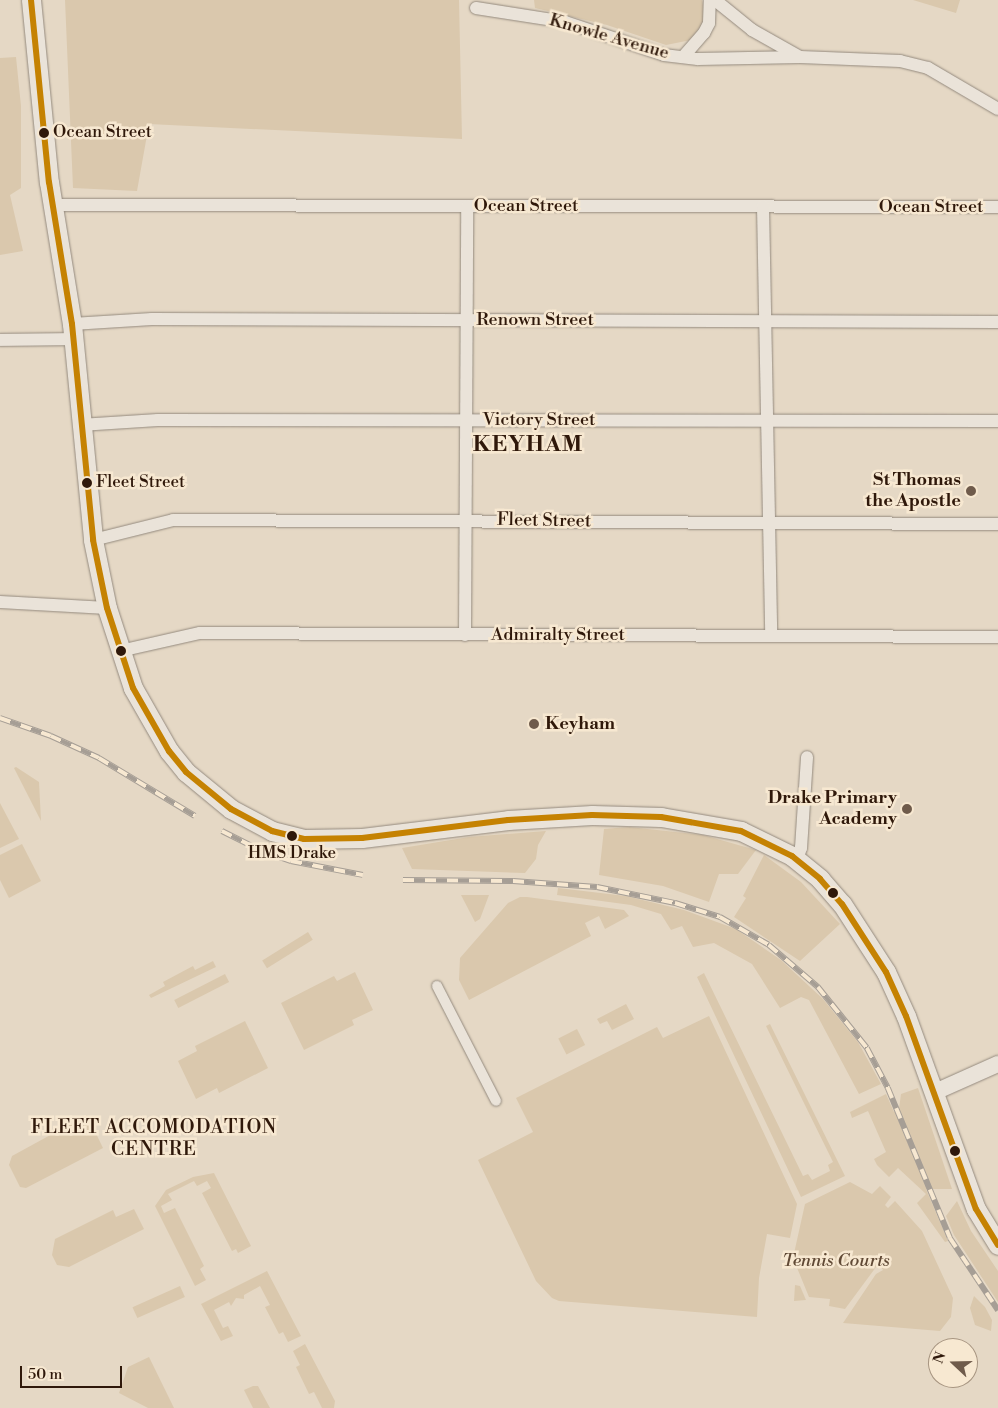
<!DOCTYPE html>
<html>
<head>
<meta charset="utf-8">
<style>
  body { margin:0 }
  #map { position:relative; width:998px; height:1408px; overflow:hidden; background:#e5d8c5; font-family:"Libre Bodoni",serif }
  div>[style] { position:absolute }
  .green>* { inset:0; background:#dac8ad; transform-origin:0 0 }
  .roads { filter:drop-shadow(0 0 1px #948a7e) drop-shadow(0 0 1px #948a7e) }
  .pedestrian>* { height:10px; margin:-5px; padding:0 5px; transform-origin:5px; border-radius:5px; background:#eae3d9 }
  .minor>* { height:12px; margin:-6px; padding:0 6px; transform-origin:6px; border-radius:6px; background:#eae3d9 }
  .tertiary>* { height:16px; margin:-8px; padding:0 8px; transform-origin:8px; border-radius:8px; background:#eae3d9 }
  .secondary>* { height:19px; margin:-9.5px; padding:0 9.5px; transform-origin:9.5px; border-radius:9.5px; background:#eae3d9 }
  .rail>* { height:5.5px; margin-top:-2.75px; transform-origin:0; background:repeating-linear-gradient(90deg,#f7e8d1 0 11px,#a69e95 0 22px); box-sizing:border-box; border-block:1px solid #a69e95 }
  .bus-1>* { height:6px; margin:-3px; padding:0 3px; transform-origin:3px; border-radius:3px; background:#c58202 }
  .dots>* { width:14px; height:14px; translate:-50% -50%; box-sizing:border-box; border:2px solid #f7e8d1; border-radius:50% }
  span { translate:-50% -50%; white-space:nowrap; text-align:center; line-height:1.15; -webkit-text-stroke:5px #f7e8d1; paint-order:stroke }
  .bus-label { font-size:17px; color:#2f180a }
  .left { translate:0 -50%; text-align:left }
  .street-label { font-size:18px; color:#2f180a }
  .poi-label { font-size:18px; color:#2f180a; font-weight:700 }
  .right { translate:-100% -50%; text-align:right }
  .park-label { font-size:18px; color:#604935; font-style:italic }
  .neighbourhood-label { font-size:19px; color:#2f180a; letter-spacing:1px }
  .district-label { font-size:22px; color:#2f180a; font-weight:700; letter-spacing:1px }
  .north { position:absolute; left:928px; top:1338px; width:50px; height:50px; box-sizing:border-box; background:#f7e8d1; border:1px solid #a79581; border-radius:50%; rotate:291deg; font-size:14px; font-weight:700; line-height:20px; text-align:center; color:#2f180a }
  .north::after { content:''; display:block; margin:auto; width:18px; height:22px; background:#6f5b4b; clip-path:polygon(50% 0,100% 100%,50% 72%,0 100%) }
  .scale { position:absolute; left:20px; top:1366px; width:102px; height:22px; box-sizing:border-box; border:2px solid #2f180a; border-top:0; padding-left:6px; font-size:15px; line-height:18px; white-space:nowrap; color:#2f180a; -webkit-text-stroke:4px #f7e8d1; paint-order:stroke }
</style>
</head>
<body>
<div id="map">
  <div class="green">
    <i style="clip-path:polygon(65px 0,459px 0,462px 139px,149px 124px,137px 191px,73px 188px)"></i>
    <i style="clip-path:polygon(534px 0,702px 0,706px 19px,691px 40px,666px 45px,607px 25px,535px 8px)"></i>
    <i style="clip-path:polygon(913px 0,960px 0,956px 13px)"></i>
    <i style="clip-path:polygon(16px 57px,21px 106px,21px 188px,10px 195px,23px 251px,0 255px,0 58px)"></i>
    <i style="clip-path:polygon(16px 767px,39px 782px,41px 821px,14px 768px)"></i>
    <i style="clip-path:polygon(0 803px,19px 839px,0 848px)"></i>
    <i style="clip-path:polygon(629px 827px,703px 835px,756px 850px,738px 874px,719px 874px,709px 902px,663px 886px,599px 875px,604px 829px)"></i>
    <i style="clip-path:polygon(546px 831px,538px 845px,536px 859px,525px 873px,412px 869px,402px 848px,469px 837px)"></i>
    <i style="clip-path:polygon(22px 844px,41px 881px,9px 898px,0 880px,0 855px)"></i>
    <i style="clip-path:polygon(764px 855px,801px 882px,840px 924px,800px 961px,734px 917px,746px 898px,743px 896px)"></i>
    <i style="clip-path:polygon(558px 888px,626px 896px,684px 910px,736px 929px,781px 960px,823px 999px,858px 1042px,881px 1084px,859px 1094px,809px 1000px,801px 997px,780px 1008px,752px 964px,714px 943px,693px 947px,682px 926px,671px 930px,661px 914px,631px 905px,557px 895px)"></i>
    <i style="clip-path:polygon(461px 895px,489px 895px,480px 919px,475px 922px)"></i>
    <i style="clip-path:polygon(527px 897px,624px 910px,629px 916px,605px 929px,599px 916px,585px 923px,591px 936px,469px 1000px,459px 980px,460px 958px,508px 903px,520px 897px)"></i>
    <i style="left:308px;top:932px;width:9px;height:54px;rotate:58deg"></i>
    <i style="clip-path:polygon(213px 961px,216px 967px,151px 998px,149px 995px,165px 986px,163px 982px,193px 966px,195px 970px)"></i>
    <i style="clip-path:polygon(355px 972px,373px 1010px,352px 1020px,354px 1025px,304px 1050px,281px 1003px,334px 976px,337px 981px)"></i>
    <i style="clip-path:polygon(704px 973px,803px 1176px,808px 1174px,812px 1180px,830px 1171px,828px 1165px,833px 1162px,766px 1026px,770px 1024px,845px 1176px,801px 1197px,697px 977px)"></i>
    <i style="left:225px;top:974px;width:9px;height:57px;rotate:63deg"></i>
    <i style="clip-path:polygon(626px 1004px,634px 1019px,612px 1030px,607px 1021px,600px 1024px,597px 1019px)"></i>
    <i style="clip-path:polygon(709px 1016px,797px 1204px,790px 1238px,767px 1234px,759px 1278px,757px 1317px,559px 1301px,552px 1298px,536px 1281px,478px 1160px,533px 1132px,516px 1098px,657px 1027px,663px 1038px)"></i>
    <i style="clip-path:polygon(245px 1021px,268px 1068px,219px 1093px,217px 1088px,196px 1099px,178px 1061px,197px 1051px,195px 1046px)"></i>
    <i style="left:577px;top:1029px;width:18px;height:21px;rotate:63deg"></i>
    <i style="clip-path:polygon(918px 1088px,952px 1189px,926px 1189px,948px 1241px,945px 1242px,917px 1203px,926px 1194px,898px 1168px,889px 1177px,877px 1165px,874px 1159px,886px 1152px,868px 1111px,852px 1118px,850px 1112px,886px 1094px,894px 1112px,899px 1109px,901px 1094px)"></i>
    <i style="clip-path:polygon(87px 1115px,103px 1148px,26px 1188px,20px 1187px,9px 1165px,12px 1156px)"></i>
    <i style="clip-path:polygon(214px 1173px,251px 1246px,238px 1253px,236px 1249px,232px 1251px,202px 1193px,211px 1188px,207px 1181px,197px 1186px,194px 1181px,168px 1194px,172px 1200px,161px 1206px,164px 1213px,175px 1208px,204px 1266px,200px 1269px,206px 1280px,195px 1286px,155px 1206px,166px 1190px,193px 1177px)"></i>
    <i style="clip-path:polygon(850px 1182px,872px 1194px,880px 1186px,891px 1197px,885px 1205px,888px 1208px,895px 1201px,922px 1231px,953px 1298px,951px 1317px,940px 1331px,843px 1323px,876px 1274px,883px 1270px,879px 1263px,845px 1309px,829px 1306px,830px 1299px,809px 1297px,793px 1258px,805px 1204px)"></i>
    <i style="clip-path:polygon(957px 1201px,971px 1231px,998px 1271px,998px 1302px,954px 1235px,946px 1216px)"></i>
    <i style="clip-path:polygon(134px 1209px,144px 1229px,69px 1267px,57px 1265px,52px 1255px,55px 1239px,113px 1210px,116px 1217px)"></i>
    <i style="clip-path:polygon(267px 1271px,301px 1336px,288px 1342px,283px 1332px,279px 1334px,265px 1307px,270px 1305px,260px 1286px,244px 1295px,244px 1299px,236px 1298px,231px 1306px,229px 1302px,214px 1310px,223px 1328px,228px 1326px,233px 1336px,221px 1341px,201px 1304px)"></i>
    <i style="clip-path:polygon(795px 1285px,800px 1286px,806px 1300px,794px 1301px)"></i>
    <i style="left:180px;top:1286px;width:12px;height:52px;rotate:66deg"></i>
    <i style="clip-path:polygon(974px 1296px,985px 1307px,992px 1320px,991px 1331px,975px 1325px,970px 1308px)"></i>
    <i style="clip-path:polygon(305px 1344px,335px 1401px,334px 1408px,322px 1408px,314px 1392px,309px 1394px,296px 1367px,300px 1365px,293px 1351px)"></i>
    <i style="clip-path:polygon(149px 1357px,174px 1408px,148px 1408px,119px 1393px,128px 1367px)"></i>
    <i style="clip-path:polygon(253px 1386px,258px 1386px,270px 1408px,253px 1408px,244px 1390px)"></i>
  </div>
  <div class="roads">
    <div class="pedestrian">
      <i style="left:437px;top:986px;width:129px;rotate:62.8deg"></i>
    </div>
    <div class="minor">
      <i style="left:715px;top:0;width:48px;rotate:39deg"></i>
      <i style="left:752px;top:30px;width:55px;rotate:29.4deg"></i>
      <i style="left:800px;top:57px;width:100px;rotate:2.3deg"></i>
      <i style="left:900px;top:61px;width:29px;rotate:14deg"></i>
      <i style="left:928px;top:68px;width:81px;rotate:30.4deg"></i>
      <i style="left:476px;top:8px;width:90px;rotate:8.9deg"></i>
      <i style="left:565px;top:22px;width:104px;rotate:18.4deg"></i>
      <i style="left:664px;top:55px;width:34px;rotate:7deg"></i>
      <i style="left:698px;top:59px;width:102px;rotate:-1.1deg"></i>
      <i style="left:683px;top:57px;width:32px;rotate:-49deg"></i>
      <i style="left:704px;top:33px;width:11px;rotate:-63deg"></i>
      <i style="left:709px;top:23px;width:23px;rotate:-88deg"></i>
      <i style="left:54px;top:205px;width:944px;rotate:0.12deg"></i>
      <i style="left:763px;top:206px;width:429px;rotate:88.9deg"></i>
      <i style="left:72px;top:324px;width:80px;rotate:-3.6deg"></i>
      <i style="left:152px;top:319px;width:846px;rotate:0.2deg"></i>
      <i style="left:0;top:340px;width:73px;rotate:-0.8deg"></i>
      <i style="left:80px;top:425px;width:78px;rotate:-3.7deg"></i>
      <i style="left:158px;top:420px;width:840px;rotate:0.07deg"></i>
      <i style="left:93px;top:540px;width:82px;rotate:-14deg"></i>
      <i style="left:173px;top:520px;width:825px;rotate:0.28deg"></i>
      <i style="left:0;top:602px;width:107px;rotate:3.2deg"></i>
      <i style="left:465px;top:635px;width:429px;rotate:-89.7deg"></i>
      <i style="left:120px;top:651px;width:82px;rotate:-12.7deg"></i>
      <i style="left:200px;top:633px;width:798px;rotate:0.29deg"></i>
      <i style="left:797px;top:860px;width:13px;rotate:-72deg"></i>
      <i style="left:801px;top:848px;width:91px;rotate:-86.2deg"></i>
    </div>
    <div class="tertiary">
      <i style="left:935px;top:1092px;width:69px;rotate:-24deg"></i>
    </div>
    <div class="secondary">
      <i style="left:31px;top:0;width:183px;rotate:84.4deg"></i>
      <i style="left:49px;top:182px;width:144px;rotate:80.8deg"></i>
      <i style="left:72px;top:324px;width:217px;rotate:84.4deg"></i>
      <i style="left:93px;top:540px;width:69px;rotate:78.4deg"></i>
      <i style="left:107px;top:608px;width:84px;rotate:72deg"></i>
      <i style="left:133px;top:688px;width:73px;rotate:60.3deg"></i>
      <i style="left:169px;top:751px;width:27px;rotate:51deg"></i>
      <i style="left:186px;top:772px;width:58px;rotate:39.4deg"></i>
      <i style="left:231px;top:809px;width:47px;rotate:28.2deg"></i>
      <i style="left:272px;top:831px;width:33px;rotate:14deg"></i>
      <i style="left:304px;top:839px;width:58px;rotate:-1deg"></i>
      <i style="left:362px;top:838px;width:147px;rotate:-7deg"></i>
      <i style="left:508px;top:820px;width:84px;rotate:-3.4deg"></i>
      <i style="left:592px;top:815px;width:69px;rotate:1.7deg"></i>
      <i style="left:661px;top:817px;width:81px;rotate:9.9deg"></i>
      <i style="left:741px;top:831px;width:57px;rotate:26.1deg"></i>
      <i style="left:792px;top:856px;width:36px;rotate:39deg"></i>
      <i style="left:820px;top:879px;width:33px;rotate:49deg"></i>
      <i style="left:842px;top:904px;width:81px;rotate:57.1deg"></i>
      <i style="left:886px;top:972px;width:48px;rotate:65.6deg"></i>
      <i style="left:906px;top:1016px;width:205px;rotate:70.1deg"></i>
      <i style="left:976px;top:1209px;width:42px;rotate:58.6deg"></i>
    </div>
  </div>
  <div class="rail">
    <i style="left:0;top:718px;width:54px;rotate:19.4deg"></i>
    <i style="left:51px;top:736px;width:53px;rotate:24.6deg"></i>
    <i style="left:99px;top:758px;width:112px;rotate:31.1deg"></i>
    <i style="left:222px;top:831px;width:45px;rotate:26.6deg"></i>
    <i style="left:262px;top:851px;width:31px;rotate:19deg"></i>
    <i style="left:291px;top:861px;width:73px;rotate:11deg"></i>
    <i style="left:403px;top:880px;width:110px;rotate:0.5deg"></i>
    <i style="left:513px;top:881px;width:84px;rotate:4.1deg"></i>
    <i style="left:597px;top:887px;width:80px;rotate:11.6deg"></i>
    <i style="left:675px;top:903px;width:47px;rotate:17.3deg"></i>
    <i style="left:720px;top:917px;width:56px;rotate:29.7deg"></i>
    <i style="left:769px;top:945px;width:65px;rotate:40.6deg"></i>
    <i style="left:818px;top:987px;width:78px;rotate:51.2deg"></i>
    <i style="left:867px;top:1048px;width:45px;rotate:62.3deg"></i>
    <i style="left:888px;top:1088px;width:162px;rotate:67.5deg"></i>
    <i style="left:950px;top:1238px;width:87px;rotate:56.3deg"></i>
  </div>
  <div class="bus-1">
    <i style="left:31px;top:0;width:183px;rotate:84.4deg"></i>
    <i style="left:49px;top:182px;width:144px;rotate:80.8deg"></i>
    <i style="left:72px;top:324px;width:217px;rotate:84.4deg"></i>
    <i style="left:93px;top:540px;width:69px;rotate:78.4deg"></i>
    <i style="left:107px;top:608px;width:84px;rotate:72deg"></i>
    <i style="left:133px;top:688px;width:73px;rotate:60.3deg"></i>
    <i style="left:169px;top:751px;width:27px;rotate:51deg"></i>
    <i style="left:186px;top:772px;width:58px;rotate:39.4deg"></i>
    <i style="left:231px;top:809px;width:47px;rotate:28.2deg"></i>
    <i style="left:272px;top:831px;width:33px;rotate:14deg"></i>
    <i style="left:304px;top:839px;width:58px;rotate:-1deg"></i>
    <i style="left:362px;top:838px;width:147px;rotate:-7deg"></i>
    <i style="left:508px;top:820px;width:84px;rotate:-3.4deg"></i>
    <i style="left:592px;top:815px;width:69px;rotate:1.7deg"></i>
    <i style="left:661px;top:817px;width:81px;rotate:9.9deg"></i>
    <i style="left:741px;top:831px;width:57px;rotate:26.1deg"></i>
    <i style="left:792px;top:856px;width:36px;rotate:39deg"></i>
    <i style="left:820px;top:879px;width:33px;rotate:49deg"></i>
    <i style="left:842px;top:904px;width:81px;rotate:57.1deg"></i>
    <i style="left:886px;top:972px;width:48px;rotate:65.6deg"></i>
    <i style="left:906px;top:1016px;width:205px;rotate:70.1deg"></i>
    <i style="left:976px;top:1209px;width:42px;rotate:58.6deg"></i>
  </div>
  <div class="dots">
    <i style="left:44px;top:133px;background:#2f180a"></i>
    <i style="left:87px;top:483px;background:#2f180a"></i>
    <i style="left:971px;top:491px;background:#6f5b4b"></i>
    <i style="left:121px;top:651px;background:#2f180a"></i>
    <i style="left:534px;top:724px;background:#6f5b4b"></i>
    <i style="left:907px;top:809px;background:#6f5b4b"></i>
    <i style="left:292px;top:836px;background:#2f180a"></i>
    <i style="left:833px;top:893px;background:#2f180a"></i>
    <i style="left:955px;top:1151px;background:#2f180a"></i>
  </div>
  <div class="bus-label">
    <span class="left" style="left:53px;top:133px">Ocean Street</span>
    <span class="left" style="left:96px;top:483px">Fleet Street</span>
    <span style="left:292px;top:854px">HMS Drake</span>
  </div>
  <div class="street-label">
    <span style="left:609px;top:37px;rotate:16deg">Knowle Avenue</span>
    <span style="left:526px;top:206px">Ocean Street</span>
    <span style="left:931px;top:207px">Ocean Street</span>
    <span style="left:535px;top:320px">Renown Street</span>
    <span style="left:539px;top:420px">Victory Street</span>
    <span style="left:544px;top:521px;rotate:1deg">Fleet Street</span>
    <span style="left:558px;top:635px">Admiralty Street</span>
  </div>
  <div class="poi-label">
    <span class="right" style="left:961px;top:491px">St Thomas<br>the Apostle</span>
    <span class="left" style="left:545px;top:724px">Keyham</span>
    <span class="right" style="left:897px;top:809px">Drake Primary<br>Academy</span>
  </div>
  <div class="park-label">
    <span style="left:836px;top:1261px">Tennis Courts</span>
  </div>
  <div class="neighbourhood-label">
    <span style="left:154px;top:1139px">FLEET ACCOMODATION<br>CENTRE</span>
  </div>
  <div class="district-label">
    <span style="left:528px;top:445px">KEYHAM</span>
  </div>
  <div class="north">N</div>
  <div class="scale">50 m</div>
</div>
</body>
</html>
